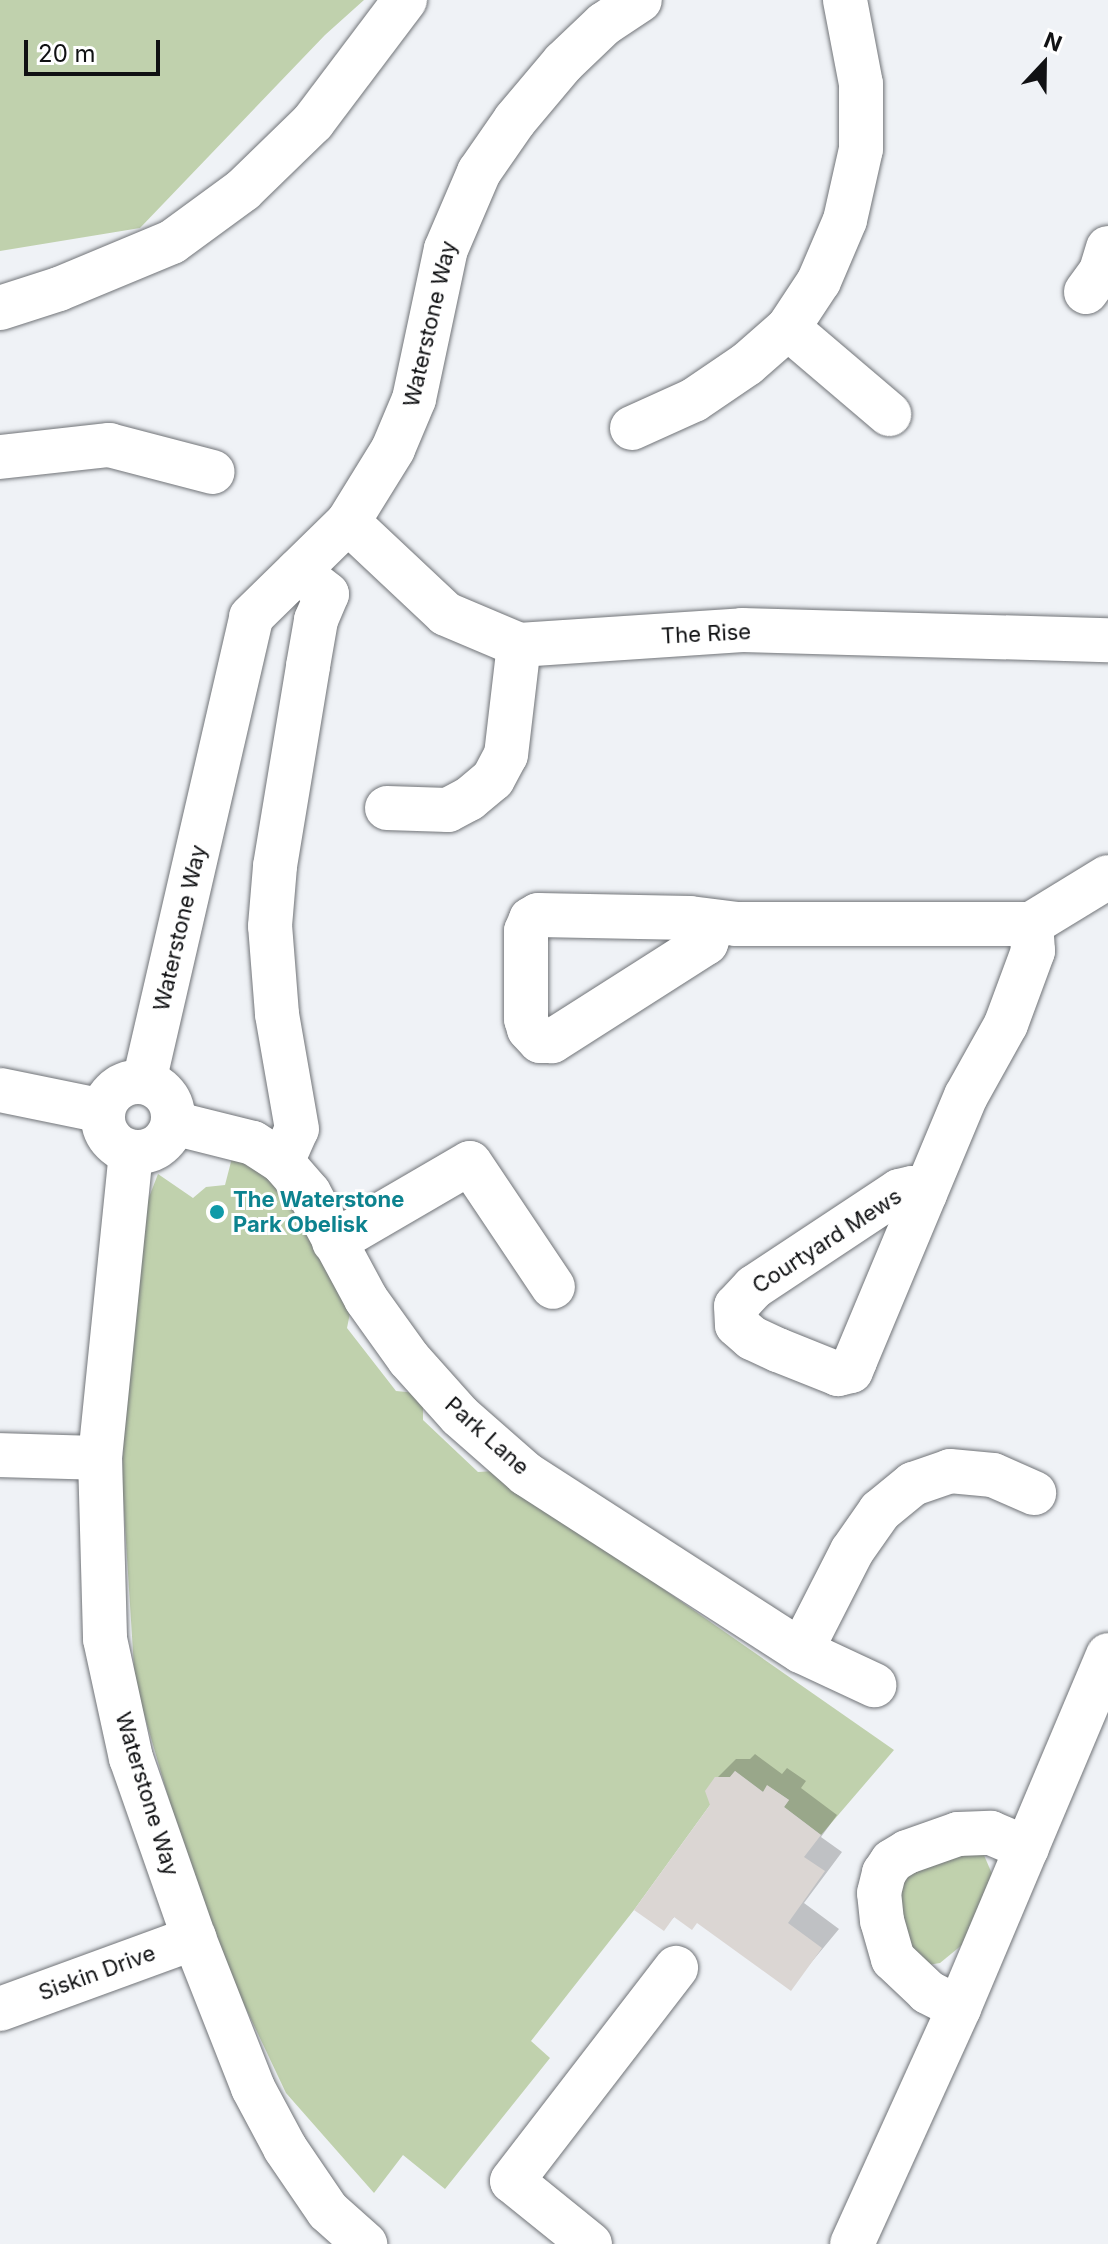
<!DOCTYPE html>
<html>
<head>
<meta charset="utf-8">
<style>
  body { margin:0 }
  #map { position:relative; width:1108px; height:2244px; overflow:hidden; background:#eff2f6; font-family:Inter,sans-serif }
  div>[style] { position:absolute }
  .green>* { inset:0; background:#c0d1ad }
  .shadow>* { inset:0; background:#0003 }
  .building>* { inset:0; background:#dbd6d3 }
  .roads { filter:drop-shadow(0 0 2px #717478) drop-shadow(0 0 2px #717478) }
  .minor>* { height:44px; margin:-22px; padding:0 22px; transform-origin:22px; border-radius:22px; background:#fff }
  .minor>.ring { margin:-22px; padding:0; box-sizing:content-box; background:none; border:44px solid #fff; border-radius:50% }
  .dots>* { width:22px; height:22px; translate:-50% -50%; box-sizing:border-box; border:4px solid #fff; border-radius:50% }
  span { translate:-50% -50%; white-space:nowrap; text-align:center; line-height:1.15; -webkit-text-stroke:6px #fff; paint-order:stroke }
  .street-label { font-size:22px; color:#101113 }
  .culture-label { font-size:22px; color:#0d838f; font-weight:700 }
  .left { translate:0 -50%; text-align:left }
  .north { position:absolute; left:1004px; top:24px; width:80px; height:80px; -webkit-text-stroke:6px #fff; paint-order:stroke; rotate:22deg; font-size:22px; font-weight:700; line-height:32px; text-align:center; color:#101113 }
  .north::after { content:''; display:block; margin:auto; width:28px; height:36px; background:#101113; clip-path:polygon(50% 0,100% 100%,50% 72%,0 100%) }
  .scale { position:absolute; left:24px; top:40px; width:136px; height:36px; box-sizing:border-box; border:4px solid #101113; border-top:0; padding-left:10px; font-size:24px; line-height:28px; white-space:nowrap; color:#101113; -webkit-text-stroke:6px #fff; paint-order:stroke }
</style>
</head>
<body>
<div id="map">
  <div class="green">
    <i style="clip-path:polygon(0 0,364px 0,325px 35px,140px 228px,0 251px)"></i>
    <i style="clip-path:polygon(233px 1154px,281px 1180px,352px 1303px,347px 1328px,396px 1391px,417px 1393px,423px 1401px,423px 1420px,478px 1472px,494px 1471px,894px 1750px,821px 1835px,784px 1807px,789px 1800px,768px 1786px,763px 1792px,735px 1771px,730px 1777px,715px 1777px,710px 1805px,634px 1910px,531px 2041px,550px 2058px,445px 2189px,403px 2155px,374px 2193px,286px 2093px,204px 1920px,135px 1683px,122px 1479px,127px 1355px,146px 1205px,158px 1174px,193px 1198px,206px 1187px,225px 1185px)"></i>
    <i style="clip-path:polygon(983px 1853px,993px 1876px,968px 1940px,940px 1963px,928px 1965px,899px 1944px,901px 1879px,933px 1857px)"></i>
  </div>
  <div class="shadow">
    <i style="clip-path:polygon(755px 1754px,782px 1774px,787px 1768px,806px 1781px,801px 1788px,837px 1815px,821px 1837px,842px 1852px,804px 1903px,839px 1929px,790px 1988px,698px 1921px,675px 1916px,664px 1928px,712px 1805px,717px 1778px,736px 1759px,750px 1759px)"></i>
  </div>
  <div class="building">
    <i style="clip-path:polygon(735px 1771px,763px 1792px,767px 1785px,789px 1800px,784px 1807px,821px 1835px,804px 1857px,825px 1871px,788px 1923px,822px 1948px,791px 1991px,697px 1923px,692px 1930px,674px 1917px,664px 1931px,634px 1910px,710px 1805px,705px 1791px,715px 1777px,730px 1777px)"></i>
  </div>
  <div class="roads">
    <div class="minor">
      <i style="left:1086px;top:292px;width:26px;rotate:-54deg"></i>
      <i style="left:1101px;top:271px;width:24px;rotate:-73deg"></i>
      <i style="left:0;top:308px;width:62px;rotate:-17.9deg"></i>
      <i style="left:59px;top:289px;width:122px;rotate:-22.6deg"></i>
      <i style="left:172px;top:242px;width:88px;rotate:-36.2deg"></i>
      <i style="left:243px;top:190px;width:98px;rotate:-44.2deg"></i>
      <i style="left:313px;top:122px;width:153px;rotate:-53deg"></i>
      <i style="left:788px;top:328px;width:133px;rotate:40.4deg"></i>
      <i style="left:632px;top:428px;width:68px;rotate:-24.3deg"></i>
      <i style="left:694px;top:400px;width:64px;rotate:-34.2deg"></i>
      <i style="left:747px;top:364px;width:55px;rotate:-41.3deg"></i>
      <i style="left:788px;top:328px;width:56px;rotate:-56.6deg"></i>
      <i style="left:819px;top:281px;width:66px;rotate:-66.9deg"></i>
      <i style="left:845px;top:220px;width:73px;rotate:-77.3deg"></i>
      <i style="left:861px;top:149px;width:65px;rotate:-90deg"></i>
      <i style="left:861px;top:84px;width:86px;rotate:-100.8deg"></i>
      <i style="left:0;top:457px;width:110px;rotate:-6.3deg"></i>
      <i style="left:109px;top:445px;width:107px;rotate:14.6deg"></i>
      <i style="left:348px;top:522px;width:134px;rotate:43.2deg"></i>
      <i style="left:446px;top:614px;width:79px;rotate:23deg"></i>
      <i style="left:519px;top:645px;width:224px;rotate:-3.8deg"></i>
      <i style="left:742px;top:630px;width:366px;rotate:1.6deg"></i>
      <i style="left:387px;top:808px;width:61px;rotate:1.9deg"></i>
      <i style="left:448px;top:810px;width:24px;rotate:-28deg"></i>
      <i style="left:469px;top:799px;width:31px;rotate:-40deg"></i>
      <i style="left:493px;top:779px;width:27px;rotate:-62deg"></i>
      <i style="left:506px;top:755px;width:111px;rotate:-83.3deg"></i>
      <i style="left:713px;top:923px;width:21px;rotate:109deg"></i>
      <i style="left:706px;top:943px;width:183px;rotate:147.5deg"></i>
      <i style="left:552px;top:1041px;width:12px;rotate:180deg"></i>
      <i style="left:540px;top:1041px;width:16px;rotate:-133deg"></i>
      <i style="left:529px;top:1029px;width:10px;rotate:-107deg"></i>
      <i style="left:526px;top:1019px;width:88px;rotate:-90deg"></i>
      <i style="left:526px;top:931px;width:13px;rotate:-67deg"></i>
      <i style="left:531px;top:919px;width:8px;rotate:-30deg"></i>
      <i style="left:538px;top:915px;width:152px;rotate:1.1deg"></i>
      <i style="left:690px;top:918px;width:46px;rotate:7.4deg"></i>
      <i style="left:736px;top:924px;width:295px"></i>
      <i class="ring" style="left:103px;top:1082px;width:26px;height:26px"></i>
      <i style="left:144px;top:1082px;width:477px;rotate:-77deg"></i>
      <i style="left:251px;top:617px;width:136px;rotate:-44.4deg"></i>
      <i style="left:348px;top:522px;width:86px;rotate:-58.3deg"></i>
      <i style="left:393px;top:449px;width:54px;rotate:-67.2deg"></i>
      <i style="left:414px;top:399px;width:153px;rotate:-78deg"></i>
      <i style="left:446px;top:249px;width:84px;rotate:-66.8deg"></i>
      <i style="left:479px;top:172px;width:63px;rotate:-55.3deg"></i>
      <i style="left:515px;top:120px;width:75px;rotate:-49.9deg"></i>
      <i style="left:563px;top:63px;width:57px;rotate:-43.6deg"></i>
      <i style="left:604px;top:24px;width:43px;rotate:-33.7deg"></i>
      <i style="left:0;top:1090px;width:105px;rotate:11.5deg"></i>
      <i style="left:173px;top:1123px;width:82px;rotate:14deg"></i>
      <i style="left:253px;top:1143px;width:35px;rotate:33deg"></i>
      <i style="left:282px;top:1162px;width:41px;rotate:48.9deg"></i>
      <i style="left:309px;top:1193px;width:120px;rotate:61.7deg"></i>
      <i style="left:366px;top:1299px;width:74px;rotate:54.4deg"></i>
      <i style="left:409px;top:1359px;width:76px;rotate:48.2deg"></i>
      <i style="left:460px;top:1416px;width:88px;rotate:41.3deg"></i>
      <i style="left:526px;top:1474px;width:327px;rotate:32.8deg"></i>
      <i style="left:801px;top:1651px;width:81px;rotate:25deg"></i>
      <i style="left:131px;top:1152px;width:308px;rotate:95.8deg"></i>
      <i style="left:100px;top:1458px;width:181px;rotate:88.4deg"></i>
      <i style="left:105px;top:1639px;width:122px;rotate:77.7deg"></i>
      <i style="left:131px;top:1758px;width:191px;rotate:70.7deg"></i>
      <i style="left:194px;top:1938px;width:161px;rotate:68.5deg"></i>
      <i style="left:253px;top:2088px;width:68px;rotate:61.9deg"></i>
      <i style="left:285px;top:2148px;width:76px;rotate:55.7deg"></i>
      <i style="left:328px;top:2211px;width:50px;rotate:41.7deg"></i>
      <i style="left:282px;top:1162px;width:36px;rotate:-66deg"></i>
      <i style="left:297px;top:1129px;width:117px;rotate:-99.9deg"></i>
      <i style="left:277px;top:1014px;width:88px;rotate:-94.5deg"></i>
      <i style="left:270px;top:926px;width:60px;rotate:-85.2deg"></i>
      <i style="left:275px;top:866px;width:203px;rotate:-80.6deg"></i>
      <i style="left:308px;top:666px;width:47px;rotate:-80.1deg"></i>
      <i style="left:316px;top:620px;width:28px;rotate:-67deg"></i>
      <i style="left:327px;top:594px;width:37px;rotate:-142deg"></i>
      <i style="left:925px;top:1194px;width:14px;rotate:-155deg"></i>
      <i style="left:912px;top:1188px;width:13px;rotate:167deg"></i>
      <i style="left:899px;top:1191px;width:174px;rotate:146.5deg"></i>
      <i style="left:754px;top:1287px;width:26px;rotate:133deg"></i>
      <i style="left:736px;top:1306px;width:19px;rotate:87deg"></i>
      <i style="left:737px;top:1325px;width:20px;rotate:41deg"></i>
      <i style="left:752px;top:1338px;width:29px;rotate:25deg"></i>
      <i style="left:778px;top:1350px;width:65px;rotate:21.8deg"></i>
      <i style="left:838px;top:1374px;width:13px;rotate:-13deg"></i>
      <i style="left:851px;top:1371px;width:11px;rotate:-68deg"></i>
      <i style="left:855px;top:1361px;width:287px;rotate:-67.3deg"></i>
      <i style="left:966px;top:1096px;width:82px;rotate:-60.9deg"></i>
      <i style="left:1006px;top:1024px;width:78px;rotate:-69.7deg"></i>
      <i style="left:1033px;top:951px;width:27px;rotate:-94deg"></i>
      <i style="left:1031px;top:924px;width:90px;rotate:-31.4deg"></i>
      <i style="left:334px;top:1242px;width:157px;rotate:-30.2deg"></i>
      <i style="left:470px;top:1163px;width:149px;rotate:56.2deg"></i>
      <i style="left:0;top:1455px;width:100px;rotate:1.7deg"></i>
      <i style="left:801px;top:1651px;width:112px;rotate:-63deg"></i>
      <i style="left:852px;top:1551px;width:49px;rotate:-55deg"></i>
      <i style="left:880px;top:1511px;width:43px;rotate:-39.3deg"></i>
      <i style="left:913px;top:1484px;width:39px;rotate:-19deg"></i>
      <i style="left:950px;top:1471px;width:43px;rotate:5.3deg"></i>
      <i style="left:993px;top:1475px;width:45px;rotate:23.7deg"></i>
      <i style="left:959px;top:2008px;width:35px;rotate:-153deg"></i>
      <i style="left:928px;top:1992px;width:48px;rotate:-136.7deg"></i>
      <i style="left:893px;top:1959px;width:40px;rotate:-106deg"></i>
      <i style="left:882px;top:1921px;width:28px;rotate:-96deg"></i>
      <i style="left:879px;top:1893px;width:21px;rotate:-76deg"></i>
      <i style="left:884px;top:1873px;width:14px;rotate:-56deg"></i>
      <i style="left:892px;top:1861px;width:17px;rotate:-31deg"></i>
      <i style="left:907px;top:1852px;width:54px;rotate:-19.4deg"></i>
      <i style="left:958px;top:1834px;width:33px;rotate:-2deg"></i>
      <i style="left:991px;top:1833px;width:39px;rotate:23deg"></i>
      <i style="left:0;top:2009px;width:207px;rotate:-20.1deg"></i>
      <i style="left:590px;top:2244px;width:100px;rotate:-141.1deg"></i>
      <i style="left:512px;top:2181px;width:269px;rotate:-52.4deg"></i>
      <i style="left:852px;top:2244px;width:259px;rotate:-65.6deg"></i>
      <i style="left:959px;top:2008px;width:383px;rotate:-67.1deg"></i>
    </div>
  </div>
  <div class="dots">
    <i style="left:217px;top:1212px;background:#0f9aa8"></i>
  </div>
  <div class="street-label">
    <span style="left:430px;top:324px;rotate:-77deg">Waterstone Way</span>
    <span style="left:706px;top:634px;rotate:-3deg">The Rise</span>
    <span style="left:180px;top:928px;rotate:-77deg">Waterstone Way</span>
    <span style="left:827px;top:1241px;rotate:-33deg">Courtyard Mews</span>
    <span style="left:487px;top:1436px;rotate:42deg">Park Lane</span>
    <span style="left:147px;top:1794px;rotate:73deg">Waterstone Way</span>
    <span style="left:97px;top:1973px;rotate:-20deg">Siskin Drive</span>
  </div>
  <div class="culture-label">
    <span class="left" style="left:233px;top:1212px">The Waterstone<br>Park Obelisk</span>
  </div>
  <div class="north">N</div>
  <div class="scale">20 m</div>
</div>
</body>
</html>
